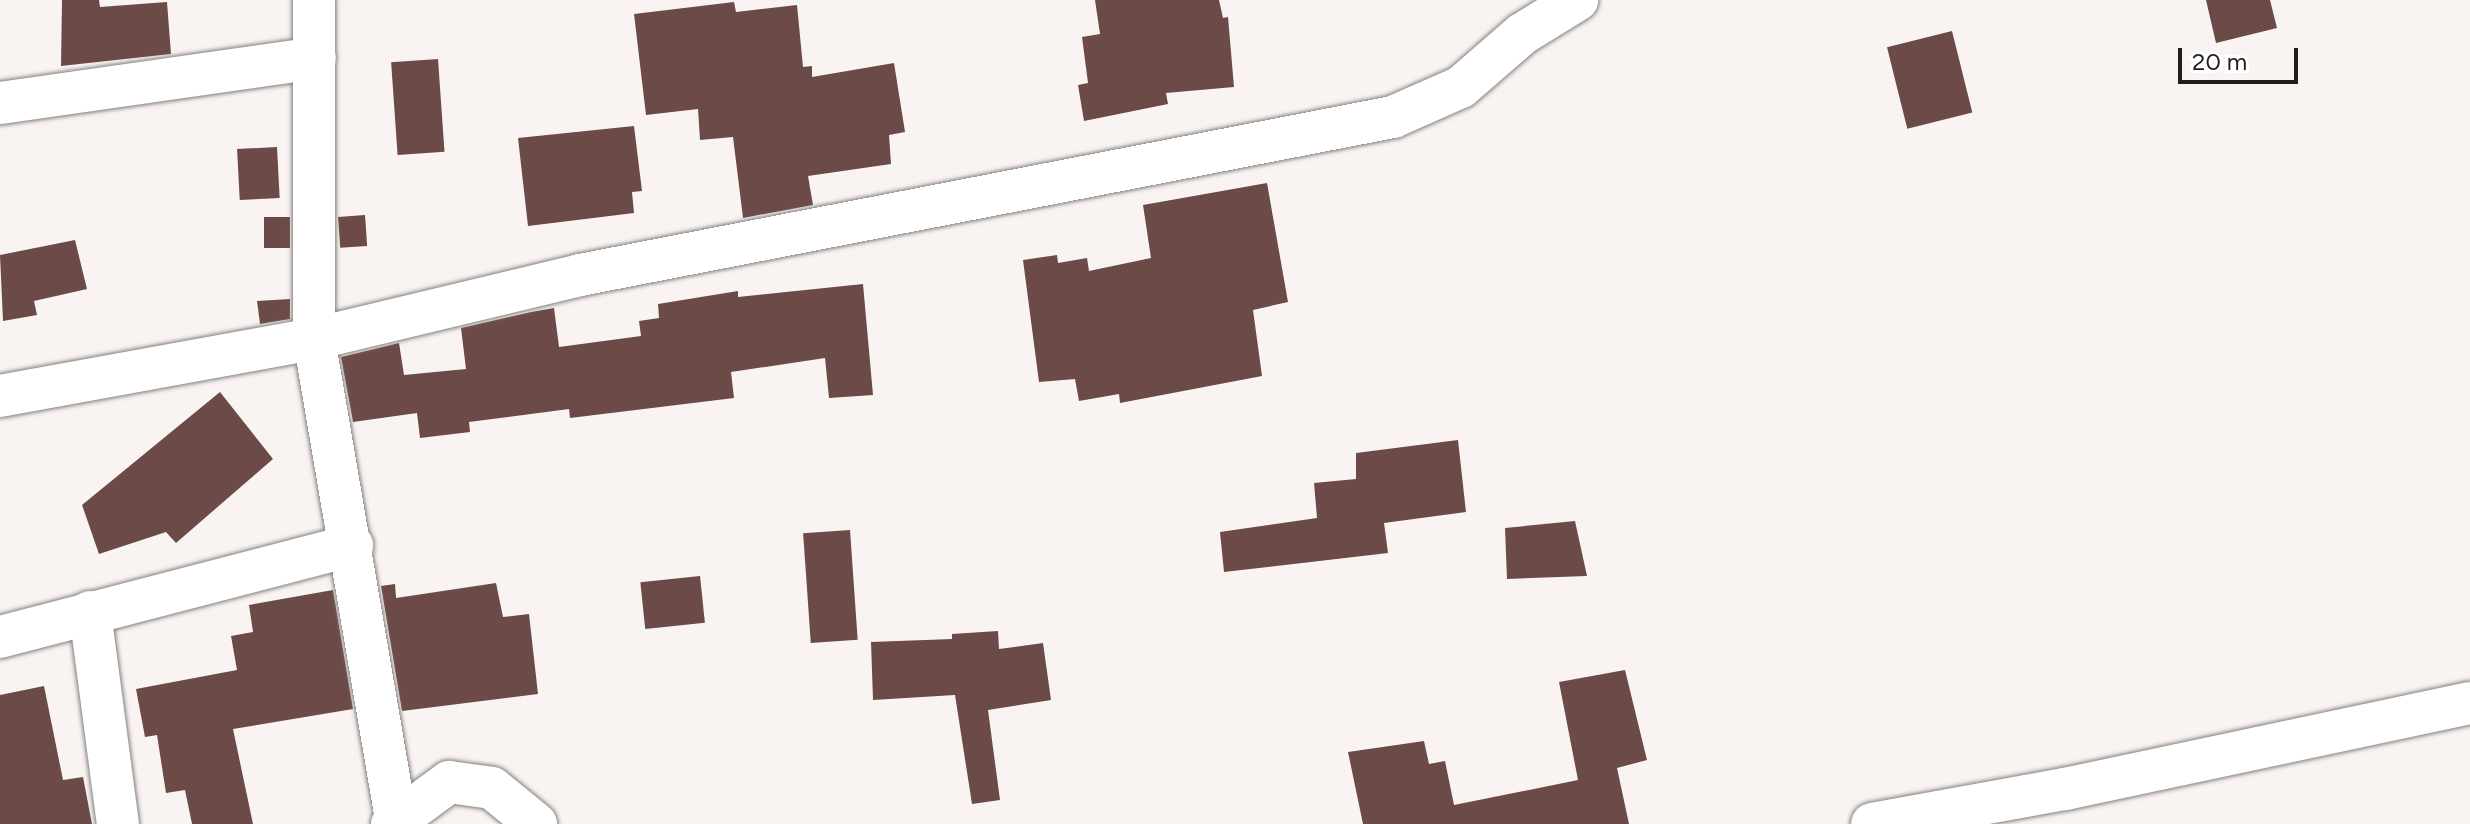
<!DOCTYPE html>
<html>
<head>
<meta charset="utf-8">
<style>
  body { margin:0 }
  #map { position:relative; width:2470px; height:824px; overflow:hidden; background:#f9f4f2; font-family:Figtree,sans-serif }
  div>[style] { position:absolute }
  .building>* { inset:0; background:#6c4a48; transform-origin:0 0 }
  .roads { filter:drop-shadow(0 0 2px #85817f) drop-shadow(0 0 2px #85817f) }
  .minor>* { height:42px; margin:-21px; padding:0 21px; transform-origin:21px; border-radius:21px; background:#fff }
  span { translate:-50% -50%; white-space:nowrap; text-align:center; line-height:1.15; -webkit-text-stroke:8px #fff; paint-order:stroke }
  .scale { position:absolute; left:2178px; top:48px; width:120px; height:36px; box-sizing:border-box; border:4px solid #201e1e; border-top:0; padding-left:10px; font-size:24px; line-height:28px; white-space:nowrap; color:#201e1e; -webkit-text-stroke:6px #fff; paint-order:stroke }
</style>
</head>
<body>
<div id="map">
  <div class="building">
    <i style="clip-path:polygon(62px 0,99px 0,100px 7px,167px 2px,171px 54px,61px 66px)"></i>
    <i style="clip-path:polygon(1095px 0,1219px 0,1223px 18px,1228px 17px,1234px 87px,1166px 93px,1168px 104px,1084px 121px,1078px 85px,1088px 83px,1082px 37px,1100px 34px)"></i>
    <i style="clip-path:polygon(2206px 0,2270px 0,2277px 28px,2216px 43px)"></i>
    <i style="clip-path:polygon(734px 2px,736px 12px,797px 5px,803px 67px,812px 66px,812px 77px,894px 63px,905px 132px,889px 135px,891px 164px,808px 176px,813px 205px,743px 218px,733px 137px,700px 140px,698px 109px,646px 115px,634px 14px)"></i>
    <i style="left:1952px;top:31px;width:84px;height:67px;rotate:76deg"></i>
    <i style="left:438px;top:59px;width:93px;height:47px;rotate:86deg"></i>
    <i style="clip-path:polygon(634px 126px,642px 191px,632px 192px,634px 213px,528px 226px,518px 138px)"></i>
    <i style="left:277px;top:147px;width:51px;height:40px;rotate:87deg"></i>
    <i style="clip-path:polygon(1267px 183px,1288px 302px,1253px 310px,1262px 376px,1120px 403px,1119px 394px,1079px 401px,1075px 379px,1039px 382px,1023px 260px,1057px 255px,1058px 263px,1087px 258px,1089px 271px,1151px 258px,1143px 205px)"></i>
    <i style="left:365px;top:215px;width:31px;height:27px;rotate:86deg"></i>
    <i style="left:290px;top:217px;width:31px;height:26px;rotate:90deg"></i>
    <i style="clip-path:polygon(75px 240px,87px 289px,34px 301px,37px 315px,3px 321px,0 255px)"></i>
    <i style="clip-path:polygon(863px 284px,873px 395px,829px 398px,825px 358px,731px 372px,734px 398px,570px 418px,569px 409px,469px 422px,470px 432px,420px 438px,417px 413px,353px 422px,341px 357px,399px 343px,404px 375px,466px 369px,461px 328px,531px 312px,554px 308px,559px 347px,641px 336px,639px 321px,659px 318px,658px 304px,738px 291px,738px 297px)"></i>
    <i style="clip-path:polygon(290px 299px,290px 319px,260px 324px,257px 301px)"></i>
    <i style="clip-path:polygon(220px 392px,273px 459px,176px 543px,166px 532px,99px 554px,82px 505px)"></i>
    <i style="clip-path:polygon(1458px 440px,1466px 512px,1384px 523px,1388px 553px,1224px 572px,1220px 532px,1317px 518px,1314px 483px,1356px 479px,1356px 453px)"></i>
    <i style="clip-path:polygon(1575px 521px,1587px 576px,1507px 579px,1505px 528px)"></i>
    <i style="left:850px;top:530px;width:110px;height:47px;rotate:86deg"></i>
    <i style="left:700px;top:576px;width:47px;height:60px;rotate:84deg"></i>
    <i style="clip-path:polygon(496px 583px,503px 617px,529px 614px,538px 694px,402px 711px,381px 586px,395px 584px,396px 598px)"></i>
    <i style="clip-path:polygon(333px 590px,353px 709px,233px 729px,253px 824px,192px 824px,185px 790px,166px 793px,157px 735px,145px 737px,136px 689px,237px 670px,231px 636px,253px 632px,249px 605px)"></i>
    <i style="clip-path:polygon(998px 631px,999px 649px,1043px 643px,1051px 700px,988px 710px,1000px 800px,972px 804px,955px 695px,873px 700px,871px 642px,952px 639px,952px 634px)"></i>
    <i style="clip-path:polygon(1625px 670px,1647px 760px,1617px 768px,1629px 824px,1363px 824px,1348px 752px,1424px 741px,1429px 764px,1445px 761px,1454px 805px,1578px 780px,1559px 682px)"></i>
    <i style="clip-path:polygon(44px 686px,63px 780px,83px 777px,92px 824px,0 824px,0 695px)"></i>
  </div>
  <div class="roads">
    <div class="minor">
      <i style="left:314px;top:0;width:339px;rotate:90deg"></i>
      <i style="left:314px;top:339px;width:491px;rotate:80.3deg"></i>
      <i style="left:0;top:103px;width:318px;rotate:-8.1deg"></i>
      <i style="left:0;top:396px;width:319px;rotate:-10.3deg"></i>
      <i style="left:314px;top:339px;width:274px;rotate:-13.5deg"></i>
      <i style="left:580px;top:275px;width:828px;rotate:-11deg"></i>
      <i style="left:1393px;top:117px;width:74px;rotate:-23.8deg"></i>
      <i style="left:1461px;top:87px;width:81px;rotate:-41deg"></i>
      <i style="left:1522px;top:34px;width:65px;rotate:-31.7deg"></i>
      <i style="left:90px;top:612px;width:214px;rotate:82.5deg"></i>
      <i style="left:0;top:637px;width:364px;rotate:-14.6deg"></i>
      <i style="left:392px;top:824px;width:71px;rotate:-36.4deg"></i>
      <i style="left:449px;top:782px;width:43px;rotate:7.9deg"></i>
      <i style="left:492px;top:788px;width:57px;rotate:39.3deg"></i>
      <i style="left:1872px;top:824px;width:196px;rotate:-10.3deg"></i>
      <i style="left:2065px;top:789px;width:414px;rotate:-12deg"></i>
    </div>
  </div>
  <div class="scale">20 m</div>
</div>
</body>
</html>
